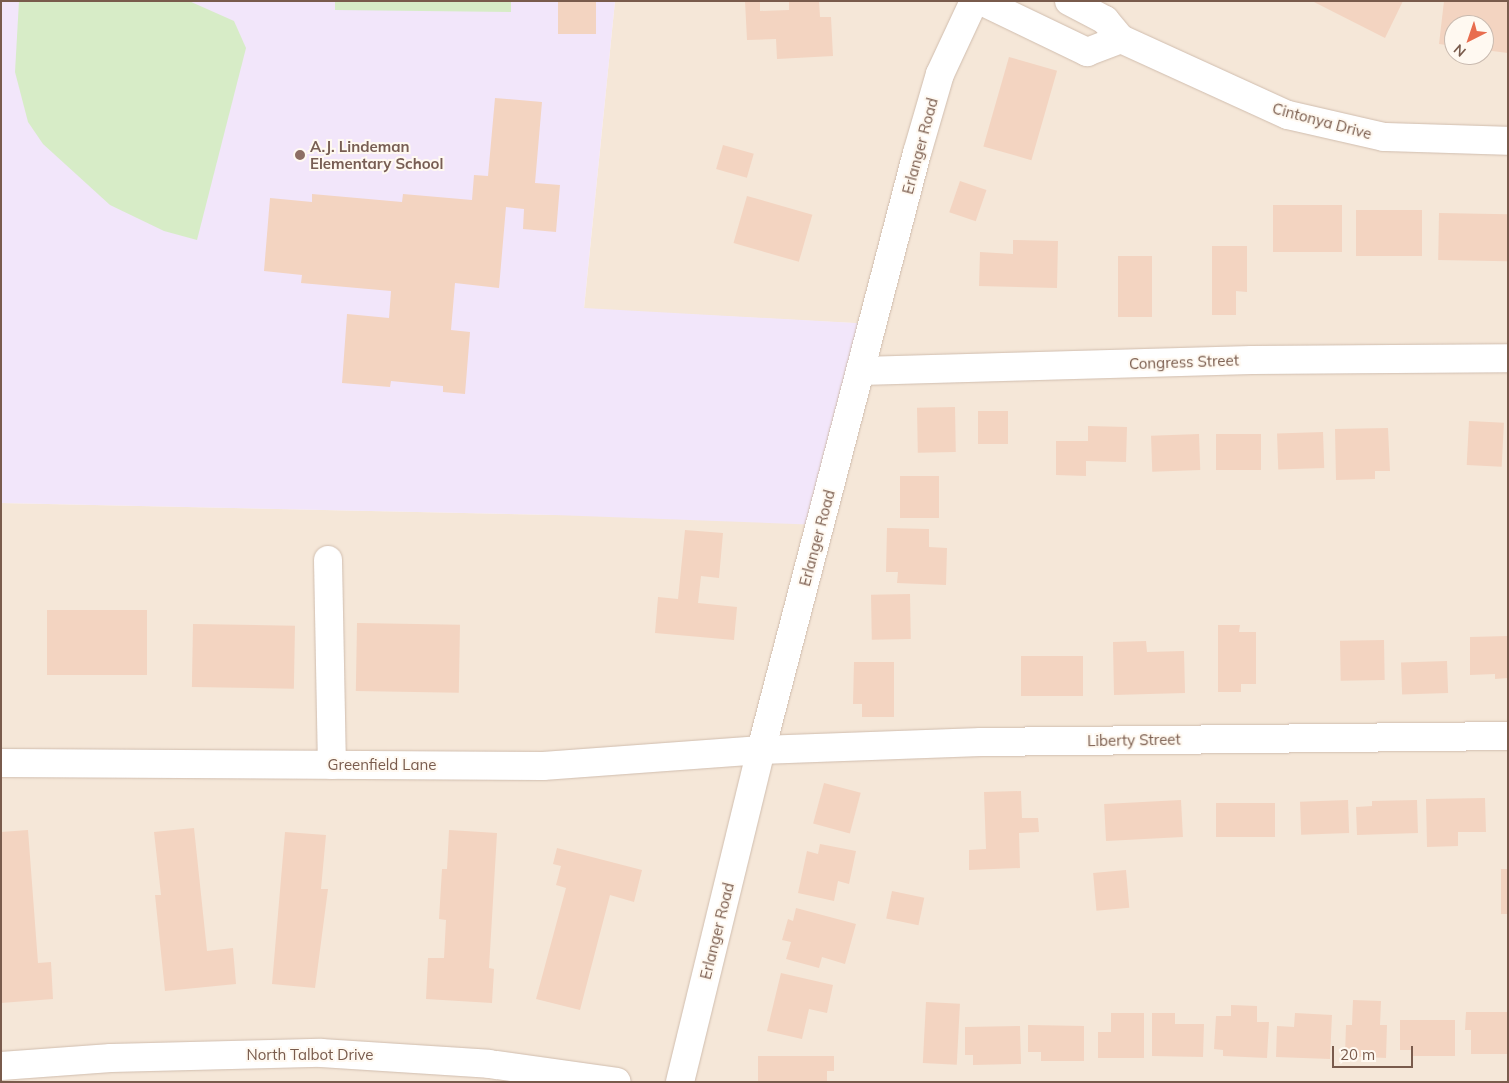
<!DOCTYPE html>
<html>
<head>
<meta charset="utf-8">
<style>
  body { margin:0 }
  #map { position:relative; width:1509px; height:1083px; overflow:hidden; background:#fdf5ea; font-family:Mulish,sans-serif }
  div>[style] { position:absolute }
  .residential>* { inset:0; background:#f5e7d8 }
  .education>* { inset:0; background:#f2e6fa }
  .green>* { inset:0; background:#d7ecc7 }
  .building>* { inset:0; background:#f3d4c1; transform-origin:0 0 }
  .roads { filter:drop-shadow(0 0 1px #d0bdae) drop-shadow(0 0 1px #d0bdae) }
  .minor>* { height:28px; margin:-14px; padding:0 14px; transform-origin:14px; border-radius:14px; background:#fff }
  .dots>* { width:14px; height:14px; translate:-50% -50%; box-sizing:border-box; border:2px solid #fff9f1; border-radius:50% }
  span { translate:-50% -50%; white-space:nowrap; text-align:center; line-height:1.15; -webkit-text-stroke:4px #fff9f1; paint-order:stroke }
  .street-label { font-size:15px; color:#795b4c }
  .education-label { font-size:15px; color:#785e54; font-weight:700 }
  .left { translate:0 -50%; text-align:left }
  .frame { position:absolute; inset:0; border:2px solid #795b4c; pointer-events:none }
  .north { position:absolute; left:1444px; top:15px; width:50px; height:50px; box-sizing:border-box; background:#fff9f1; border:1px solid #c9baaf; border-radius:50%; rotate:221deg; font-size:14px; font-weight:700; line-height:20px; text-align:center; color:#795b4c }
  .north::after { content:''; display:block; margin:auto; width:18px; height:22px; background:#e86d4e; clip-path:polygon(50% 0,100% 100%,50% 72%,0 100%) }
  .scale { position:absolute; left:1332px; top:1046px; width:81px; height:22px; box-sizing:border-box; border:2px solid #795b4c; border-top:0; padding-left:6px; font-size:15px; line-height:18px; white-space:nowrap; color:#795b4c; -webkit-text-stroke:4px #fff9f1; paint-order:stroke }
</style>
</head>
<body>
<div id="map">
  <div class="residential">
    <i style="clip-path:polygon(evenodd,615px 1px,1508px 1px,1508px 1082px,1px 1082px,1px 503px,555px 515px,873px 324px,584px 309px,615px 1px,1454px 25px,1484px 25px,1484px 55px,1454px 55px,1454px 25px)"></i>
  </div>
  <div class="education">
    <i style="clip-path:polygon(1px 1px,615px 1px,584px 308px,873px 324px,821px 525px,555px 515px,1px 503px)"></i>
  </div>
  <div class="green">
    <i style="clip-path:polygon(19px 1px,189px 1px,234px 21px,246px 48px,197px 240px,164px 231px,110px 205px,43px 144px,28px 122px,15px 72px)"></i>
    <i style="clip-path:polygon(335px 1px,511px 1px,511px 12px,335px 10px)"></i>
  </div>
  <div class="building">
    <i style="left:558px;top:1px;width:38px;height:33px"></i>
    <i style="clip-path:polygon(745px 1px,760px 1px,760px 11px,789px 10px,789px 1px,819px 1px,820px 17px,831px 17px,833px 56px,777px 59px,776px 39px,747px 40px)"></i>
    <i style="clip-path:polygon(1312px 1px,1403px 1px,1385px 38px)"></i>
    <i style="clip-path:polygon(1444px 1px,1508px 1px,1508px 53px,1484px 50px,1484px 25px,1454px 25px,1454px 46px,1439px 44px)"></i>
    <i style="left:1009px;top:57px;width:50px;height:93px;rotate:16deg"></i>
    <i style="clip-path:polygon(495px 98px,542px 102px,535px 183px,560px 185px,556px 232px,523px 229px,524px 209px,506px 207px,499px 288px,455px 283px,451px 330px,470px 332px,465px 394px,443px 392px,443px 386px,391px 381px,390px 387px,342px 383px,347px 314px,389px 318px,391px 291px,301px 283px,302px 275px,264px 271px,270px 198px,312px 202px,312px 194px,402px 202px,403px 194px,472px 200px,474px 175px,488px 176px)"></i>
    <i style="left:723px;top:145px;width:32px;height:25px;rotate:16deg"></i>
    <i style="left:960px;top:181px;width:28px;height:33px;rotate:19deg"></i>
    <i style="left:747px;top:196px;width:68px;height:49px;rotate:16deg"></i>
    <i style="left:1273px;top:205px;width:69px;height:47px"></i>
    <i style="left:1356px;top:210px;width:66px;height:46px"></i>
    <i style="left:1439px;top:213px;width:69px;height:47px;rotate:1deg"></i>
    <i style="clip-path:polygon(1013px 240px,1058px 241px,1057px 288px,979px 286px,980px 252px,1013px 254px)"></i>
    <i style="clip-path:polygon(1212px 246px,1247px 246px,1247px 292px,1236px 291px,1236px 315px,1212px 315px)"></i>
    <i style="left:1118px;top:256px;width:34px;height:61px"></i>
    <i style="left:955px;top:407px;width:45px;height:38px;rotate:89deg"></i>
    <i style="left:978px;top:411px;width:30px;height:33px"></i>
    <i style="left:1469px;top:421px;width:35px;height:44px;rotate:3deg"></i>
    <i style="clip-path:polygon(1088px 426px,1127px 427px,1126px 462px,1086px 461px,1086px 476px,1056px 475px,1056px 441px,1088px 441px)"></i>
    <i style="clip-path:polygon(1388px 428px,1390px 471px,1375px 471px,1375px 479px,1336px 480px,1335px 429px)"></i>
    <i style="left:1323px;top:432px;width:36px;height:46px;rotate:88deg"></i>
    <i style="left:1199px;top:434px;width:36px;height:48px;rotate:88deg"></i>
    <i style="left:1216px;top:434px;width:45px;height:36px"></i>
    <i style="left:900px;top:476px;width:39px;height:42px"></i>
    <i style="clip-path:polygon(887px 528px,929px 529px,929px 547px,947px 548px,946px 585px,897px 583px,898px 572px,886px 572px)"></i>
    <i style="clip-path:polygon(685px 530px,723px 533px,719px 578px,701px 576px,698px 603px,737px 607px,734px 640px,655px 633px,658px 597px,678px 599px)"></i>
    <i style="left:910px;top:594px;width:45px;height:39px;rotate:89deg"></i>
    <i style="left:147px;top:610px;width:65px;height:100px;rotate:90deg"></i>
    <i style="left:357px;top:623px;width:103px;height:68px;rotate:1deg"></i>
    <i style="left:193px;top:624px;width:102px;height:63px;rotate:1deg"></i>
    <i style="clip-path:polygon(1218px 625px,1240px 625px,1239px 632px,1256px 632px,1256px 684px,1241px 684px,1241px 692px,1218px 692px)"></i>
    <i style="clip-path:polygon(1508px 636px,1508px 678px,1495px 679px,1495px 674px,1470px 675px,1470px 637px)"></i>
    <i style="left:1384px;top:640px;width:40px;height:44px;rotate:89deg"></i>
    <i style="clip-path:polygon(1146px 641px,1147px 652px,1184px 651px,1185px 693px,1114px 695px,1113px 642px)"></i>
    <i style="left:1021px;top:656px;width:62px;height:40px"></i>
    <i style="left:1447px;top:661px;width:32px;height:46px;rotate:88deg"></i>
    <i style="clip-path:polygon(854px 662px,894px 662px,894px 717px,862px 717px,862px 704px,853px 704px)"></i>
    <i style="left:824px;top:783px;width:38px;height:42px;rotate:15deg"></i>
    <i style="clip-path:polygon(1021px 791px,1022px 818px,1038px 818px,1039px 832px,1019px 833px,1020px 868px,969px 870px,969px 850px,986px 849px,984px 792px)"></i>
    <i style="clip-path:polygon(1485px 798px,1486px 832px,1458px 832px,1458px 846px,1427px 847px,1426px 799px)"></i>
    <i style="left:1181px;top:800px;width:37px;height:77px;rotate:87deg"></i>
    <i style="left:1348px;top:800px;width:33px;height:48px;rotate:88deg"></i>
    <i style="clip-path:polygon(1417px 800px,1418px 833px,1357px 835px,1356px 807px,1372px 806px,1372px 801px)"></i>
    <i style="left:1216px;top:803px;width:59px;height:34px"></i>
    <i style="clip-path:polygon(194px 828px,207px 951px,233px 948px,236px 984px,165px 991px,155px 895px,161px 895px,154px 832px)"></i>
    <i style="clip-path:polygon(28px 830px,38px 963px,51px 962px,53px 999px,1px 1003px,1px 832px)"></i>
    <i style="clip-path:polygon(449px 830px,497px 833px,489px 968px,494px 969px,492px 1003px,426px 999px,428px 958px,444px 958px,446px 920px,439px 919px,442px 869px,447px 869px)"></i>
    <i style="clip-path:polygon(285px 832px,326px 835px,321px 889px,328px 889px,315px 988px,272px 984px)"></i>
    <i style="clip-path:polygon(820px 844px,856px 851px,849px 884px,838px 881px,834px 901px,798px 893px,807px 851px,818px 854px)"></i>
    <i style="clip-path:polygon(557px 848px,642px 870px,634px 902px,610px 895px,580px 1010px,536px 999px,566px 888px,556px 885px,561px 866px,553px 864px)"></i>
    <i style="left:1501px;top:869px;width:7px;height:45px"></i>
    <i style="left:1126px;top:870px;width:38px;height:33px;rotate:85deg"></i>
    <i style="left:892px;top:891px;width:33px;height:28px;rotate:12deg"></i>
    <i style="clip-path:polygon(796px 908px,856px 924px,845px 964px,822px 957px,819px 968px,786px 959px,791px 942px,782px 940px,788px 919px,793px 921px)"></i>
    <i style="clip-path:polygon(781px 973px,833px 985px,827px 1013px,809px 1009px,802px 1039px,767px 1031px)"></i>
    <i style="clip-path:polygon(1353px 1000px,1381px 1001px,1380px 1025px,1387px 1025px,1386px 1058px,1345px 1056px,1346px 1025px,1352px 1025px)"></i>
    <i style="left:926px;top:1002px;width:34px;height:61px;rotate:3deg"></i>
    <i style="clip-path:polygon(1231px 1005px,1257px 1006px,1257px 1022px,1269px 1022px,1267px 1058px,1223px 1056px,1223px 1050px,1214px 1049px,1216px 1016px,1231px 1016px)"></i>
    <i style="clip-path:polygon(1466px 1012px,1508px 1012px,1508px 1054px,1471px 1054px,1471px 1030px,1465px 1030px)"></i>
    <i style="clip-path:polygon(1111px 1013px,1144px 1013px,1144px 1058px,1098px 1058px,1098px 1032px,1111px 1032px)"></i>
    <i style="clip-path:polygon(1152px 1013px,1175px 1013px,1175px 1024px,1204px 1024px,1203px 1057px,1152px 1056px)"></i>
    <i style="clip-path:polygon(1295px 1013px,1332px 1015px,1330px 1059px,1276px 1057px,1277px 1026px,1294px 1027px)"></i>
    <i style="clip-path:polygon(1400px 1020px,1455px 1020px,1455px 1056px,1413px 1056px,1413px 1050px,1400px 1050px)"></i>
    <i style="clip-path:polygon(1028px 1025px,1084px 1026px,1084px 1061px,1041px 1061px,1041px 1052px,1028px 1052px)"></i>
    <i style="clip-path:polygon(1020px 1026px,1021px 1064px,973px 1065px,973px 1055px,965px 1055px,965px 1027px)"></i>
    <i style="clip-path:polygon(758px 1056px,834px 1056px,834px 1071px,827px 1071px,827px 1082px,758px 1082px)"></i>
  </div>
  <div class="roads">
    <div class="minor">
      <i style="left:981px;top:1px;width:118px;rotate:25.7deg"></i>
      <i style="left:1087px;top:52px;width:36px;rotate:-21deg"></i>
      <i style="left:1069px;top:1px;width:41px;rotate:27.8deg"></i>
      <i style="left:1105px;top:20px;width:25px;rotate:50deg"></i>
      <i style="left:1121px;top:39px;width:183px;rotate:24.5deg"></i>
      <i style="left:1288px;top:115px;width:98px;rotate:12.9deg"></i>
      <i style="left:1384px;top:137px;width:124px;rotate:1.8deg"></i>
      <i style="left:861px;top:371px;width:391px;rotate:-1.6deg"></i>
      <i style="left:1252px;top:360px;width:256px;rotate:-0.4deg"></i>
      <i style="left:328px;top:560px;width:205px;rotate:88.9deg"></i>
      <i style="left:1px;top:763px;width:542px;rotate:0.32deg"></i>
      <i style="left:543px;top:766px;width:219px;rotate:-4.2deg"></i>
      <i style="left:761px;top:750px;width:220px;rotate:-2.1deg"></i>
      <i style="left:981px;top:742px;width:527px;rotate:-0.65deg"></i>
      <i style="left:1px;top:1066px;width:110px;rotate:-4.2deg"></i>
      <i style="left:111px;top:1058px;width:210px;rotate:-1.4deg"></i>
      <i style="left:321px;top:1053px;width:168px;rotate:3.7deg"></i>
      <i style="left:489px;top:1064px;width:129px;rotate:8deg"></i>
      <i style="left:680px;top:1082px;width:342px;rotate:-76.3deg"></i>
      <i style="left:761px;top:750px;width:617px;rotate:-75.36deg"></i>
      <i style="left:917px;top:153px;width:82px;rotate:-73.8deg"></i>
      <i style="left:940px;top:74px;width:81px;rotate:-65deg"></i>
    </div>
  </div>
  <div class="dots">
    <i style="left:300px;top:155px;background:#8d6e63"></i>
  </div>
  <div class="street-label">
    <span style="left:1322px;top:121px;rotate:15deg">Cintonya Drive</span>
    <span style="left:920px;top:146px;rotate:-75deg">Erlanger Road</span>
    <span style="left:1184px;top:362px;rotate:-2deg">Congress Street</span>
    <span style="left:817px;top:538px;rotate:-75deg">Erlanger Road</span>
    <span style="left:1134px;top:740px;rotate:-1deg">Liberty Street</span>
    <span style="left:382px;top:765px">Greenfield Lane</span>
    <span style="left:717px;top:931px;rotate:-76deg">Erlanger Road</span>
    <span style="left:310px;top:1055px">North Talbot Drive</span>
  </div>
  <div class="education-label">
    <span class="left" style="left:310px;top:155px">A.J. Lindeman<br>Elementary School</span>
  </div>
  <div class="frame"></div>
  <div class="north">N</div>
  <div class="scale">20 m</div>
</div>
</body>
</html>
